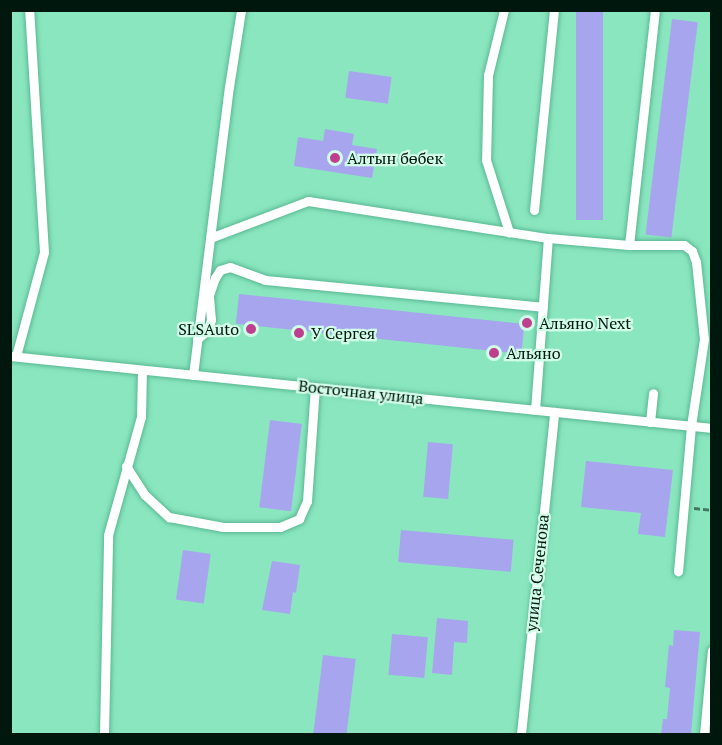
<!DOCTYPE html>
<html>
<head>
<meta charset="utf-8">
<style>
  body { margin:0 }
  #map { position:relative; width:722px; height:745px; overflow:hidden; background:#89e6bf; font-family:"PT Serif",serif }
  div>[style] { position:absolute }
  .building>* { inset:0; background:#a8a5ef; transform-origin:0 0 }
  .path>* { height:3px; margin-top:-1.5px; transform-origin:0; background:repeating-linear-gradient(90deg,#407860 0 6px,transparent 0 9px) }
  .roads { filter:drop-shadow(0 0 2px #5ab893) drop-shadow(0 0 2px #5ab893) }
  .lane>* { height:9px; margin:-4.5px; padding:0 4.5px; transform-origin:4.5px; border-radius:4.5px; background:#fff }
  .dots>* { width:16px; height:16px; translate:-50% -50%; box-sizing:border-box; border:3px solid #d0fce8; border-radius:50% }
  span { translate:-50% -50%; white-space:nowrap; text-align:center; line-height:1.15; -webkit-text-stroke:4.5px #d0fce8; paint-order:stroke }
  .poi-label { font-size:16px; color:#00170d }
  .left { translate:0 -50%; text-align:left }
  .right { translate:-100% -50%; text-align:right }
  .street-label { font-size:16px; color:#00170d }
  .frame { position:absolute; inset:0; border:12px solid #00170d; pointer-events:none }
</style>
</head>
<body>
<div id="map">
  <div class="building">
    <i style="left:576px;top:10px;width:27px;height:210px"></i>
    <i style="left:672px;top:19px;width:26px;height:217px;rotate:7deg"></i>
    <i style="left:349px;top:71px;width:43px;height:27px;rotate:8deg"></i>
    <i style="clip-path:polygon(325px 129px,354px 134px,352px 145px,377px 149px,372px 178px,294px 166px,298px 137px,323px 141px)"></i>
    <i style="left:239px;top:294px;width:287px;height:30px;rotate:6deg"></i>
    <i style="left:270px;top:420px;width:32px;height:88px;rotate:7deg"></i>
    <i style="left:428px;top:442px;width:25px;height:55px;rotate:5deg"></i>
    <i style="clip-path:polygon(586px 461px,673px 470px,665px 537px,638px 534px,641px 513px,581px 507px)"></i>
    <i style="left:401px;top:530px;width:113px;height:32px;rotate:5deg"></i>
    <i style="left:183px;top:550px;width:28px;height:50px;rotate:8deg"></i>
    <i style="clip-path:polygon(272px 561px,300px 565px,296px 593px,293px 592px,290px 614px,262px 610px)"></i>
    <i style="clip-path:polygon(437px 618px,468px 621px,467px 643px,454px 642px,452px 675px,432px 673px)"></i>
    <i style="clip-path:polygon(674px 630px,700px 632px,691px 734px,661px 734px,663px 719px,667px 719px,670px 688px,665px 687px,669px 645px,673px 646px)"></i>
    <i style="left:392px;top:634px;width:36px;height:41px;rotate:5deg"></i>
    <i style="left:323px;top:655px;width:33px;height:79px;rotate:7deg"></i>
  </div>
  <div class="path">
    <i style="left:694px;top:508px;width:18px;rotate:6deg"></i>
  </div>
  <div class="roads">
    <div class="lane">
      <i style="left:504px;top:10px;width:67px;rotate:103.8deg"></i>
      <i style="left:488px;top:75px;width:85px;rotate:91.3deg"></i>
      <i style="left:486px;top:160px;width:76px;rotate:72.3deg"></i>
      <i style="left:534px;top:210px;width:201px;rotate:-84.3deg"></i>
      <i style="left:210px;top:238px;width:105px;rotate:-20.7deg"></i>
      <i style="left:308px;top:201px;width:243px;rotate:8.8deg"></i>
      <i style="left:548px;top:238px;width:81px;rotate:4.9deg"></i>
      <i style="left:629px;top:245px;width:55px"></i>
      <i style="left:684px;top:245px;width:10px;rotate:37deg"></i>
      <i style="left:692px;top:251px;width:12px;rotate:70deg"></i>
      <i style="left:696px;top:262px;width:77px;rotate:84.1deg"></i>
      <i style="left:704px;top:339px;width:88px;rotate:98.5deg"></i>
      <i style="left:691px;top:426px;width:146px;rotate:95.1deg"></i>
      <i style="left:629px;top:245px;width:236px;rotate:-83.7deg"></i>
      <i style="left:197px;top:339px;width:13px;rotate:-39deg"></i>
      <i style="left:207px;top:331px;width:12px;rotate:-70deg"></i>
      <i style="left:211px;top:320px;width:25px;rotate:-95deg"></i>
      <i style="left:209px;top:295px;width:18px;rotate:-71deg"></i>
      <i style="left:215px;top:278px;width:9px;rotate:-58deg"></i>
      <i style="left:220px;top:270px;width:10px;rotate:-17deg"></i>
      <i style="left:230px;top:267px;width:37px;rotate:20deg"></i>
      <i style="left:265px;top:280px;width:279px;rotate:5.5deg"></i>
      <i style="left:10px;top:356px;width:706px;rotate:5.86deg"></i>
      <i style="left:16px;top:356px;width:108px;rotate:-74.9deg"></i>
      <i style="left:44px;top:252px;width:242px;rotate:-93.5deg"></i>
      <i style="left:193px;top:375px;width:290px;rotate:-82.9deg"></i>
      <i style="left:229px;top:87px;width:78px;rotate:-81.1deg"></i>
      <i style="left:535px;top:410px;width:172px;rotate:-85.7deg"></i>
      <i style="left:650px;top:422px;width:29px;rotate:-84deg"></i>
      <i style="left:126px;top:466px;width:35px;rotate:57deg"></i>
      <i style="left:145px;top:495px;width:33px;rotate:43deg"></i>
      <i style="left:169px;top:517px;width:55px;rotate:10.5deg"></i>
      <i style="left:223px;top:527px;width:57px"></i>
      <i style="left:280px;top:527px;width:21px;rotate:-23deg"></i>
      <i style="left:299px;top:519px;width:20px;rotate:-66deg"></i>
      <i style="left:307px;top:501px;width:114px;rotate:-86deg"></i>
      <i style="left:104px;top:734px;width:199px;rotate:-88.8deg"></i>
      <i style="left:108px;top:535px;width:123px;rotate:-74.4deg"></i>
      <i style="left:141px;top:417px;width:47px;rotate:-88.8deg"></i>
      <i style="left:521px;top:734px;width:324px;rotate:-84.1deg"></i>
      <i style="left:704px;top:734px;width:84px;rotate:-84.6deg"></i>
    </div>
  </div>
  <div class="dots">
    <i style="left:335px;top:158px;background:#bd3f8e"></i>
    <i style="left:527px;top:323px;background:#bd3f8e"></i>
    <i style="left:251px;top:329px;background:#bd3f8e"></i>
    <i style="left:299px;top:333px;background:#bd3f8e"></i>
    <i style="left:494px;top:353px;background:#bd3f8e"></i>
  </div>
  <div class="poi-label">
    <span class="left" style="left:347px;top:158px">Алтын бөбек</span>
    <span class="left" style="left:539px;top:323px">Альяно Next</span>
    <span class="right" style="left:239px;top:329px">SLSAuto</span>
    <span class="left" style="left:311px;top:333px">У Сергея</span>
    <span class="left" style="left:506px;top:353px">Альяно</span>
  </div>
  <div class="street-label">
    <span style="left:361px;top:392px;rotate:6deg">Восточная улица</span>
    <span style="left:537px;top:573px;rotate:-84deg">улица Сеченова</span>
  </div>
  <div class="frame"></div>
</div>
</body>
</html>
